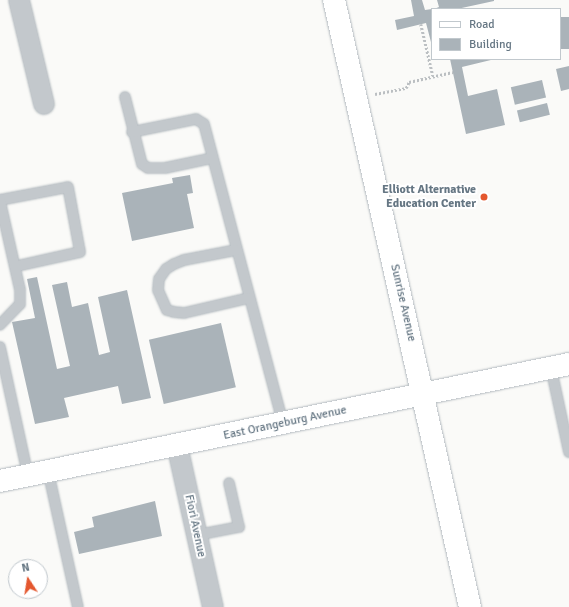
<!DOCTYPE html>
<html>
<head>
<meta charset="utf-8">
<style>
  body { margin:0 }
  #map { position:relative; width:569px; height:607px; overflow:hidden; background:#fafaf8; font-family:Signika,sans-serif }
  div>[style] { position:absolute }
  .building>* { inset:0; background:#aab3b9; transform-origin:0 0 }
  .path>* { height:2.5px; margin-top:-1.25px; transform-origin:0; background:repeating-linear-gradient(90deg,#bbbfc2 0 2px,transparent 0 4px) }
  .roads { filter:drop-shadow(0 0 1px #b3babf) drop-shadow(0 0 1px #b3babf) }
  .lane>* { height:10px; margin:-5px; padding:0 5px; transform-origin:5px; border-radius:5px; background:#c3c8cc }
  .street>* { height:20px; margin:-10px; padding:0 10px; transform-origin:10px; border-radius:10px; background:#c3c8cc }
  .secondary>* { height:22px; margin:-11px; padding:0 11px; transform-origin:11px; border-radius:11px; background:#fff }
  .dots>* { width:11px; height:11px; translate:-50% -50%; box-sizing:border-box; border:2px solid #fff; border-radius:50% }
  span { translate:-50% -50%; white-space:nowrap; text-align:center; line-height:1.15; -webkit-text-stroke:4px #fff; paint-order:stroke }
  .poi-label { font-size:12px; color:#657683; font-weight:700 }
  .right { translate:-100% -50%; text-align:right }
  .street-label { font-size:12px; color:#657683 }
  .legend { position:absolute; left:431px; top:8px; width:130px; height:52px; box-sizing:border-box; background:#fff; border:1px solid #c1c8cd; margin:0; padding:5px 7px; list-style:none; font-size:12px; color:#657683 }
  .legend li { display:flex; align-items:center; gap:8px; height:20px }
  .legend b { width:20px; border:1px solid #c1c8cd }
  .north { position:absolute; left:8px; top:559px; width:40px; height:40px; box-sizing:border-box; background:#fff; border:1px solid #c1c8cd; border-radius:50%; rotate:348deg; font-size:11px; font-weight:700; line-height:16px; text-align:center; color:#657683 }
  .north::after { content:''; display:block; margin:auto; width:14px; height:18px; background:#e4572e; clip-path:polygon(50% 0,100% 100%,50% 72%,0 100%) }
</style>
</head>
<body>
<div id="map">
  <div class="building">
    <i style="clip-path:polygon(411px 0,422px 0,425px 10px,432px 9px,432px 46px,426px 23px,397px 30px,395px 20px,414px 16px)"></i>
    <i style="clip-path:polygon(437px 0,494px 0,494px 1px,457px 9px,434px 9px,439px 7px)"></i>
    <i style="left:569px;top:17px;width:32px;height:9px;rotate:90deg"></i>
    <i style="clip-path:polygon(450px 59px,495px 59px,462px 67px,468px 96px,497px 89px,505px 125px,466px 134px)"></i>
    <i style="clip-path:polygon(569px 66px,569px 89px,561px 91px,556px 69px)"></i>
    <i style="left:542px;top:80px;width:18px;height:32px;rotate:77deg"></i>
    <i style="left:547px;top:103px;width:12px;height:31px;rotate:76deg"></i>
    <i style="clip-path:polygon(190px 175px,193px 193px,187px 194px,194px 228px,132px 241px,122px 193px,173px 183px,172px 178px)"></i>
    <i style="clip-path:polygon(37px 277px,57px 369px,70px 366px,52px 285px,67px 282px,72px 307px,88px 303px,99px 355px,110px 352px,98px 297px,127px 290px,151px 398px,122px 404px,118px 386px,64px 398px,69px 417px,35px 424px,12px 322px,35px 318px,27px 279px)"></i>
    <i style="left:221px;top:323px;width:66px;height:74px;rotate:77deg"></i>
    <i style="clip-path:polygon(155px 501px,162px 536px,79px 554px,74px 532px,94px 527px,92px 517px)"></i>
  </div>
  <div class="path">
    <i style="left:421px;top:24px;width:53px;rotate:77deg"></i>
    <i style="left:375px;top:94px;width:32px;rotate:-11deg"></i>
    <i style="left:406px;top:88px;width:7px;rotate:-63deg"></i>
    <i style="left:409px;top:82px;width:45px;rotate:-12.8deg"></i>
  </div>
  <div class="roads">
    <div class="lane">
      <i style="left:125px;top:97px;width:69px;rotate:75.8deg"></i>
      <i style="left:142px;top:164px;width:7px;rotate:34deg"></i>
      <i style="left:148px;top:168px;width:17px"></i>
      <i style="left:165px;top:168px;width:48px;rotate:-12deg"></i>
      <i style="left:132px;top:132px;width:65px;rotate:-11.5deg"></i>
      <i style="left:196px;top:119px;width:9px;rotate:32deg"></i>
      <i style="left:204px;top:124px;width:309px;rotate:75.2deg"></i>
      <i style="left:0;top:200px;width:69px;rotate:-10.8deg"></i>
      <i style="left:68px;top:187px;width:66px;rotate:79.5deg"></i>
      <i style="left:80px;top:252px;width:65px;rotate:167.5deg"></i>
      <i style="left:0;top:201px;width:91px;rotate:77.3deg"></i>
      <i style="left:20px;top:290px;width:14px;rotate:90deg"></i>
      <i style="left:20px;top:304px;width:29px;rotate:134deg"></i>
      <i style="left:236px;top:250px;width:53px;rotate:169.1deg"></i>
      <i style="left:184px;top:260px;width:11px;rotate:158deg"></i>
      <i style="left:174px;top:264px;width:9px;rotate:148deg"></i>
      <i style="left:166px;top:269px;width:12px;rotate:125deg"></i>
      <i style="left:159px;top:279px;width:11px;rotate:95deg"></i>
      <i style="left:158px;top:290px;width:22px;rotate:66deg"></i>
      <i style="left:167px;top:310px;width:7px;rotate:16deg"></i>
      <i style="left:174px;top:312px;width:10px;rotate:6deg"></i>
      <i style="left:184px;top:313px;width:67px;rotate:-13deg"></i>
      <i style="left:0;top:347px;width:131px;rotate:77.7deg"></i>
      <i style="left:551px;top:368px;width:86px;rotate:77.9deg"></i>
      <i style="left:48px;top:471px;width:139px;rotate:77.6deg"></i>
      <i style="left:197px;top:535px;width:43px;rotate:-10.8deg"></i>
      <i style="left:239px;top:527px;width:45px;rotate:-102.8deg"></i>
    </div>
    <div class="street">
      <i style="left:19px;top:0;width:107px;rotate:76.5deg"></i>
      <i style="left:177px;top:445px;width:166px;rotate:77.5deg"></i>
    </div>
    <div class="secondary">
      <i style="left:334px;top:0;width:622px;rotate:77.37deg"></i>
      <i style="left:0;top:481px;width:581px;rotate:-11.62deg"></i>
    </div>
  </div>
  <div class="dots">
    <i style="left:484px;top:197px;background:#e4572e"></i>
  </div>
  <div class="poi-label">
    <span class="right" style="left:476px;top:197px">Elliott Alternative<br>Education Center</span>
  </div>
  <div class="street-label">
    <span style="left:403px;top:303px;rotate:77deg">Sunrise Avenue</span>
    <span style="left:285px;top:423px;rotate:-12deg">East Orangeburg Avenue</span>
    <span style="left:195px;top:526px;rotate:78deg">Fiori Avenue</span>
  </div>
  <ul class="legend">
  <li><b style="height:5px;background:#fff"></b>Road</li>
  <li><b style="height:11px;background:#aab3b9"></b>Building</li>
  </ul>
  <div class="north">N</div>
</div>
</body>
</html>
